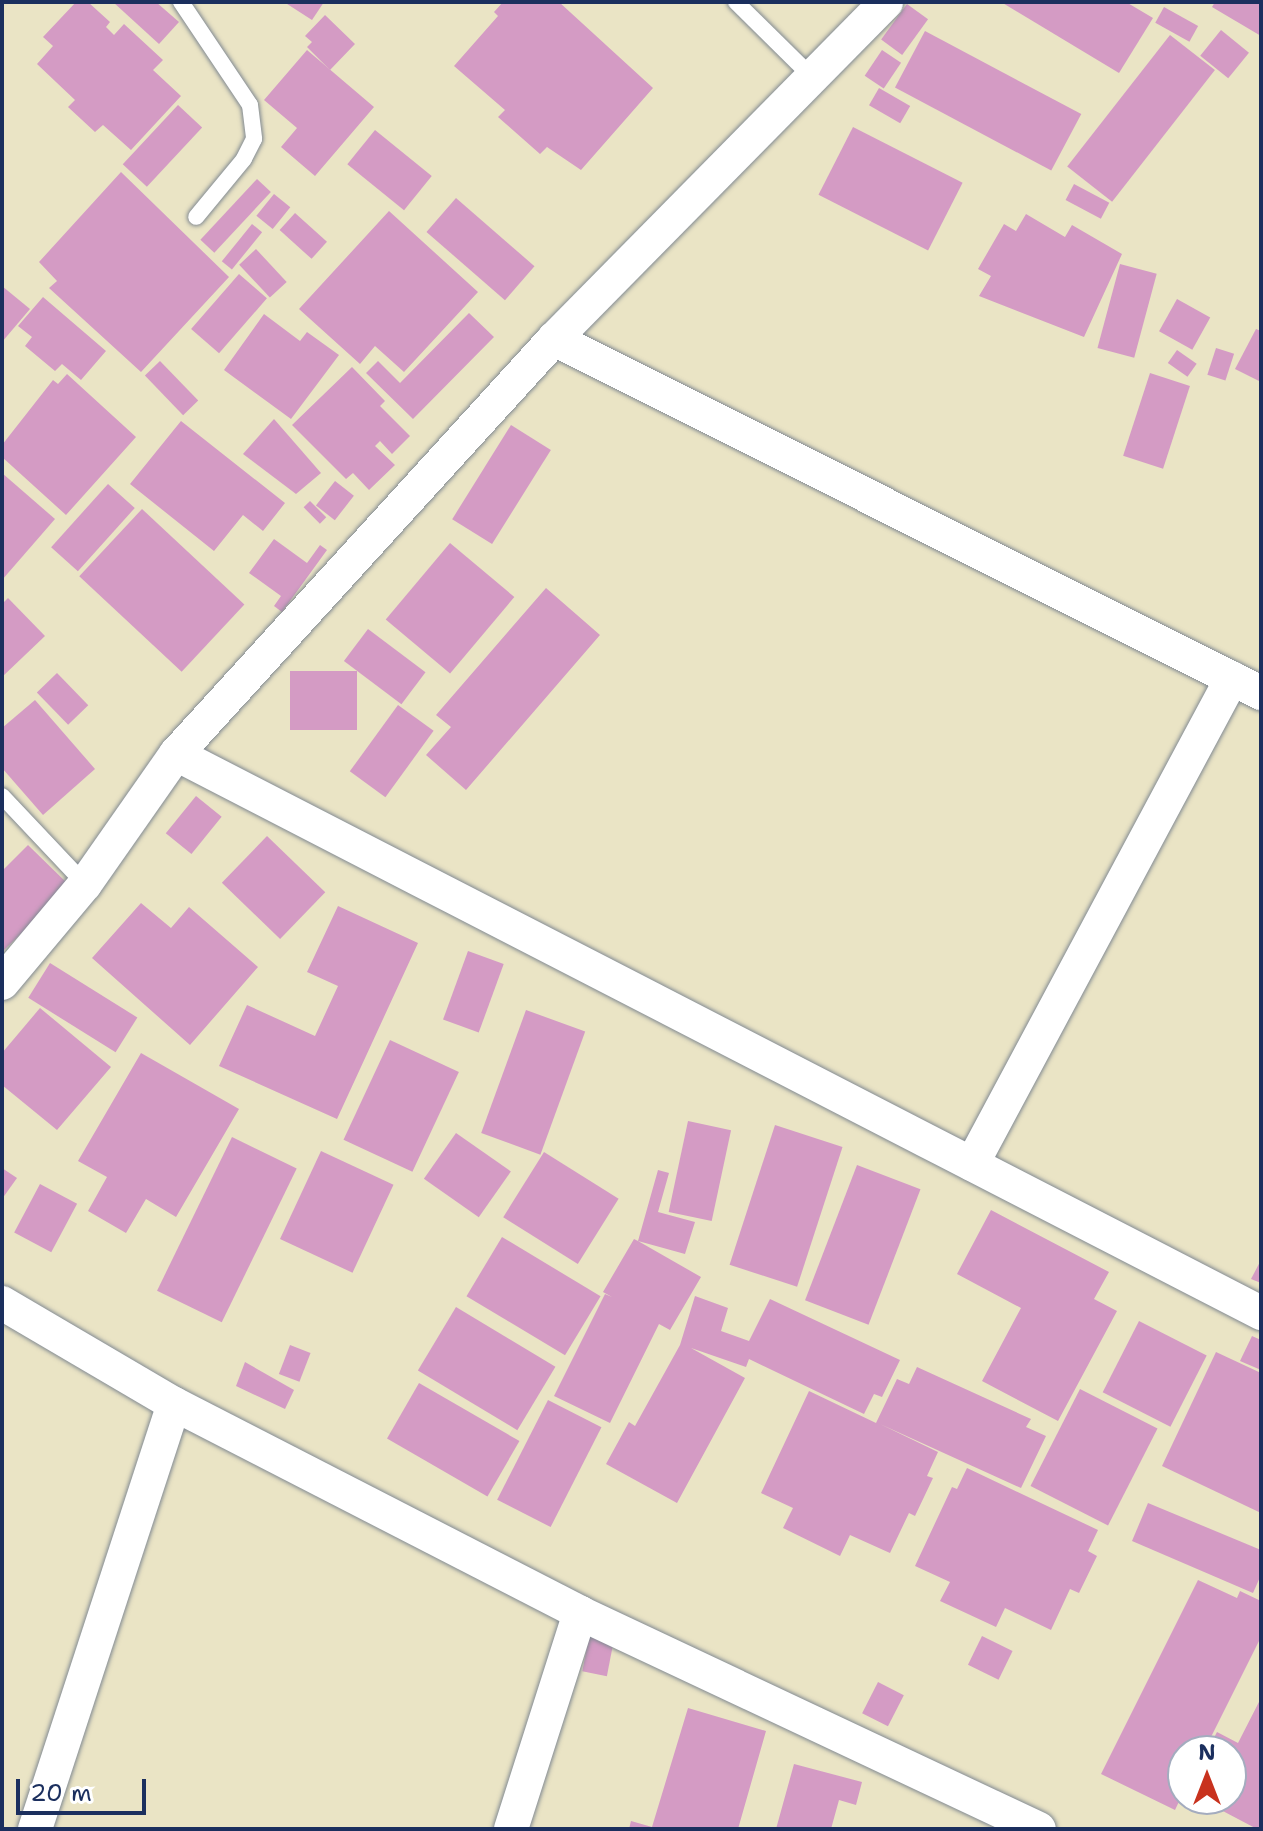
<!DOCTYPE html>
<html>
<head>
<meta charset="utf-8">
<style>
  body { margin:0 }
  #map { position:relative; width:1263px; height:1831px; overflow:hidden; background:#eae4c5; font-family:"Shantell Sans",sans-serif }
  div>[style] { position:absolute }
  .building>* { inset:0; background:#d49bc4; transform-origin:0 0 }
  .roads { filter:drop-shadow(0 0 2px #828a92) drop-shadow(0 0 2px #828a92) }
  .lane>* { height:16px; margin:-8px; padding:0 8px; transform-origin:8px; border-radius:8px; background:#fff }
  .street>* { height:34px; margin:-17px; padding:0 17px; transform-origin:17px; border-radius:17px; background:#fff }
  span { translate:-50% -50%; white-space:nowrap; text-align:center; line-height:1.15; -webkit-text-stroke:6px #fff; paint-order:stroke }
  .frame { position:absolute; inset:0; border:4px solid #1b2f5e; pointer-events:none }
  .north { position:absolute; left:1167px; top:1735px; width:80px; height:80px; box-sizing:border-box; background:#fff; border:2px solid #a4acbf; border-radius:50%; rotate:0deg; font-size:22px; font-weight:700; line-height:32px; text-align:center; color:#1b2f5e }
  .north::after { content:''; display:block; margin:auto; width:28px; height:36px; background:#c8321e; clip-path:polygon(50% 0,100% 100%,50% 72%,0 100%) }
  .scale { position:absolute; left:16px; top:1779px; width:130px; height:36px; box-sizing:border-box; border:4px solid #1b2f5e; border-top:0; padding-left:10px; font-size:24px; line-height:28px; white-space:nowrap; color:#1b2f5e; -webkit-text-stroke:6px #fff; paint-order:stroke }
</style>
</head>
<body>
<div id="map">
  <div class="building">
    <i style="clip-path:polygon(76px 2px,88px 2px,110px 22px,106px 27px,114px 35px,124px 24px,163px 60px,153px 70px,181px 96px,131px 150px,103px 125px,95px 132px,68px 107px,75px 100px,37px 64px,53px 46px,43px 37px)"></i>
    <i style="clip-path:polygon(113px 2px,156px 2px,179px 22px,159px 44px)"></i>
    <i style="clip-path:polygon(284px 2px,324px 2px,312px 20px)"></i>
    <i style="clip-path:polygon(503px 2px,559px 2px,653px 88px,581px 170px,547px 147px,540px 154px,498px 117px,505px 110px,454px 66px,498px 16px,494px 12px)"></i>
    <i style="clip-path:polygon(1001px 2px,1126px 2px,1153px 18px,1119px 73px)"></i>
    <i style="clip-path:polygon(1215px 2px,1261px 2px,1261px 36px,1212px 7px)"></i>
    <i style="left:907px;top:4px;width:26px;height:44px;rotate:36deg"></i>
    <i style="left:1164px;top:7px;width:39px;height:18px;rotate:29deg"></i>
    <i style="clip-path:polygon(325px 15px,355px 44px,330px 70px,307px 47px,312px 42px,305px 36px)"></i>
    <i style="left:1221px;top:30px;width:36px;height:33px;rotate:39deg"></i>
    <i style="left:925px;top:31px;width:177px;height:64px;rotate:28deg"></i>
    <i style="left:1170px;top:35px;width:57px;height:167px;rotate:38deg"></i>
    <i style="clip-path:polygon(307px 50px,374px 107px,315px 176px,281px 147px,297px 128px,264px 100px)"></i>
    <i style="left:882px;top:50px;width:23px;height:31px;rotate:34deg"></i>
    <i style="left:879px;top:88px;width:36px;height:20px;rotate:30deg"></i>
    <i style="left:178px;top:105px;width:33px;height:81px;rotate:43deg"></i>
    <i style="left:853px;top:127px;width:123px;height:76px;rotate:27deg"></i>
    <i style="left:375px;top:130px;width:73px;height:44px;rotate:39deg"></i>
    <i style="clip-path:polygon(121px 172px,229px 277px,141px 372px,49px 288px,57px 281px,39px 262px)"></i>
    <i style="left:257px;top:179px;width:19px;height:83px;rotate:43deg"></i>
    <i style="left:1074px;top:184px;width:40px;height:18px;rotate:28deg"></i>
    <i style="left:274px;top:194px;width:21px;height:28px;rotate:39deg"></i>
    <i style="left:456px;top:198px;width:104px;height:45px;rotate:41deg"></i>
    <i style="clip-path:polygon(389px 211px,478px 292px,404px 372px,375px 346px,360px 364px,299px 309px)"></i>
    <i style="left:295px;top:213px;width:43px;height:23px;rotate:42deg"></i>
    <i style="clip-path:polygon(1026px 214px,1065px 237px,1072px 225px,1122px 254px,1084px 337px,979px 296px,991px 276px,978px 269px,1004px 224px,1016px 231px)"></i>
    <i style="left:252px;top:224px;width:13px;height:48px;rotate:39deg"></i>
    <i style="left:256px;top:249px;width:45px;height:23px;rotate:47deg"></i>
    <i style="left:1120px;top:264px;width:38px;height:87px;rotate:15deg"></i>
    <i style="left:239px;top:274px;width:37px;height:73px;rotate:41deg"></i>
    <i style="clip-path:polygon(2px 286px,30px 309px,2px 342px)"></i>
    <i style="clip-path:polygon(43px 297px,106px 351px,81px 380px,62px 364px,55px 371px,25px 346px,32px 337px,18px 326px)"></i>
    <i style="left:1177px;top:299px;width:38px;height:37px;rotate:29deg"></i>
    <i style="clip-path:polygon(469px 313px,494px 337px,413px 419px,366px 373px,378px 361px,400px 383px)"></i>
    <i style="clip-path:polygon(264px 314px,300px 341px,307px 332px,339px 355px,291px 419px,224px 370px)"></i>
    <i style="clip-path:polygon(1256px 329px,1261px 331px,1261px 382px,1235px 369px)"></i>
    <i style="left:1216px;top:348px;width:19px;height:28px;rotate:18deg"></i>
    <i style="left:1177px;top:350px;width:24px;height:16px;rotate:35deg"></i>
    <i style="left:160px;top:361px;width:55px;height:21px;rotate:46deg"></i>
    <i style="clip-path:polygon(352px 367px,385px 401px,380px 406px,410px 436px,392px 454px,380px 441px,375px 446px,395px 465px,369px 490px,353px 473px,346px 479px,292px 425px)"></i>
    <i style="left:1150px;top:373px;width:42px;height:87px;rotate:18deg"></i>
    <i style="clip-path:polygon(67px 374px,136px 437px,66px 515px,2px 457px,2px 445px,53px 380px,58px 384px)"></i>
    <i style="clip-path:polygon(274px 419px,321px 473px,296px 494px,243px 454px)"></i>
    <i style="clip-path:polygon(181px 421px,285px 503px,263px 531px,243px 515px,214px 551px,130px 484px)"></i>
    <i style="left:511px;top:425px;width:47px;height:111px;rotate:32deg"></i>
    <i style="clip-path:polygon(2px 473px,55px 519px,2px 580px)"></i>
    <i style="left:335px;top:481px;width:24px;height:31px;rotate:38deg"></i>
    <i style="left:108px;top:484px;width:36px;height:85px;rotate:42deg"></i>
    <i style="left:310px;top:501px;width:23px;height:9px;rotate:45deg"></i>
    <i style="left:142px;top:509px;width:140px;height:92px;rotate:43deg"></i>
    <i style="clip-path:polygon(274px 539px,307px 563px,320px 545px,327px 550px,282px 612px,274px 606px,281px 596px,249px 573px)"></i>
    <i style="left:450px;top:543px;width:84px;height:100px;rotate:40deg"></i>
    <i style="clip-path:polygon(546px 588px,600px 635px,466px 790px,426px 755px,451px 727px,436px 715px)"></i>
    <i style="clip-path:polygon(8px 598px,45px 636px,2px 677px,2px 604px)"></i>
    <i style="left:368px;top:629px;width:72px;height:40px;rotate:37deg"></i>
    <i style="left:290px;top:671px;width:67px;height:59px"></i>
    <i style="left:57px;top:673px;width:45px;height:28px;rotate:46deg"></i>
    <i style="clip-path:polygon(35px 700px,95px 769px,43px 815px,2px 768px,2px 728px)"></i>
    <i style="left:398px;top:705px;width:44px;height:82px;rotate:36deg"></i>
    <i style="left:196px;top:796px;width:33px;height:48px;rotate:39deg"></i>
    <i style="left:267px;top:836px;width:81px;height:65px;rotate:44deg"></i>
    <i style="clip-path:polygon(28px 845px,70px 886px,2px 952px,2px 871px)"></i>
    <i style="clip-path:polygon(141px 903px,171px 928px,189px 907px,258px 967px,190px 1045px,92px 958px)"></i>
    <i style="clip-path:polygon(338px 906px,418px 943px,337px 1119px,219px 1066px,247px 1005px,315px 1036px,338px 986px,307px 972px)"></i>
    <i style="left:468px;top:951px;width:38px;height:73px;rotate:20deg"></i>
    <i style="left:50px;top:963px;width:103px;height:41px;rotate:32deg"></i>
    <i style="clip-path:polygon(40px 1008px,111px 1067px,57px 1130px,2px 1085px,2px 1053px)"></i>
    <i style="left:526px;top:1010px;width:63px;height:131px;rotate:20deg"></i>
    <i style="left:390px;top:1040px;width:76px;height:110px;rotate:25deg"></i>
    <i style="clip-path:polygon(141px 1053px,239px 1109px,176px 1217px,146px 1199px,126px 1233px,88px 1211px,107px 1177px,78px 1161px)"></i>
    <i style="left:688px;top:1121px;width:44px;height:93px;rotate:12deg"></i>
    <i style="left:775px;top:1125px;width:71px;height:147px;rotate:18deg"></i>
    <i style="left:456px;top:1133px;width:67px;height:56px;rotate:35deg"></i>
    <i style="left:232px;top:1137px;width:72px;height:171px;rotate:26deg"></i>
    <i style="left:321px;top:1151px;width:80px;height:97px;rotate:25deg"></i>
    <i style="left:544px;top:1152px;width:88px;height:77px;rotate:32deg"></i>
    <i style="left:857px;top:1165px;width:68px;height:145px;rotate:21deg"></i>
    <i style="clip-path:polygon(2px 1168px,17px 1178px,2px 1199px)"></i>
    <i style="clip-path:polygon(658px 1170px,669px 1173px,658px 1212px,695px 1222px,685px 1254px,638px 1241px,701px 1277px,670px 1330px,659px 1324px,610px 1423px,554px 1396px,605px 1294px,612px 1297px,603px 1292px,634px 1239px,638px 1241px)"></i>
    <i style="left:40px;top:1184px;width:42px;height:55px;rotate:28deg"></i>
    <i style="clip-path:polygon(991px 1210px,1109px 1272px,1094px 1299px,1117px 1311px,1058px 1421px,982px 1381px,1021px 1308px,957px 1274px)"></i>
    <i style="left:502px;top:1237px;width:115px;height:69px;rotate:31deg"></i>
    <i style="clip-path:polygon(1261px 1260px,1261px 1283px,1251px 1279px)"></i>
    <i style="clip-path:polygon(695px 1296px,728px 1308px,721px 1331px,749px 1341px,770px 1299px,900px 1360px,882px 1397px,874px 1394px,864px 1414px,749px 1359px,746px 1367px,691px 1348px,745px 1378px,677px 1503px,606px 1464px,629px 1422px,635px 1426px,680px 1345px)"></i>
    <i style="left:456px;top:1307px;width:116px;height:74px;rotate:31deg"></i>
    <i style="left:1139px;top:1321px;width:76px;height:80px;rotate:27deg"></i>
    <i style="clip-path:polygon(1252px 1336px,1261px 1340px,1261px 1370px,1240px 1361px)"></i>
    <i style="left:290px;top:1345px;width:22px;height:31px;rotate:21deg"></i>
    <i style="clip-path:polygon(1216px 1352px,1261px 1373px,1261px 1513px,1162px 1466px)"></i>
    <i style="clip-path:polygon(245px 1362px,294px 1390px,285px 1409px,236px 1386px)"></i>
    <i style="clip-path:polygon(917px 1367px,1031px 1419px,1026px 1427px,1046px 1436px,1021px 1488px,880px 1424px,938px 1452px,927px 1476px,933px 1478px,915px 1516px,909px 1513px,890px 1553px,850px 1535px,840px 1556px,783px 1528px,793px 1508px,761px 1493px,809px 1391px,876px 1423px,897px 1379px,909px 1384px)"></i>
    <i style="left:419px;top:1383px;width:116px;height:64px;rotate:30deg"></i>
    <i style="left:1080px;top:1389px;width:87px;height:109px;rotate:27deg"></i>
    <i style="left:548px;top:1400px;width:60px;height:112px;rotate:27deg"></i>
    <i style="clip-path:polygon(967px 1468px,1098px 1530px,1088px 1551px,1097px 1556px,1079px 1593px,1070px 1589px,1051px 1630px,1005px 1608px,996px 1627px,940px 1601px,950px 1582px,915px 1566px,952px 1487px,957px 1489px)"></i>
    <i style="clip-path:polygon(1148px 1503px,1261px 1550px,1261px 1575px,1253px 1593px,1132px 1541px)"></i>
    <i style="clip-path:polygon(1198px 1580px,1237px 1598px,1240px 1591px,1261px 1601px,1261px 1637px,1204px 1751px,1183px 1751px,1183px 1793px,1175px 1810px,1101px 1774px)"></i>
    <i style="left:982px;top:1636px;width:34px;height:32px;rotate:26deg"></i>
    <i style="left:589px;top:1637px;width:25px;height:35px;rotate:11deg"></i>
    <i style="left:878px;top:1682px;width:29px;height:35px;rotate:27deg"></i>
    <i style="clip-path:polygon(1261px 1698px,1261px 1829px,1257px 1829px,1200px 1799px,1231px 1799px,1231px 1751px,1207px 1751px,1217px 1732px,1238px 1743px)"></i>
    <i style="clip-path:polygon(688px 1708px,766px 1731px,738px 1829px,629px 1829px,631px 1821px,652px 1827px)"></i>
    <i style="clip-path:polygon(794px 1764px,862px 1782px,856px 1805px,839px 1800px,831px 1829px,776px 1829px)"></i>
  </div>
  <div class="roads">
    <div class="lane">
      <i style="left:181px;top:2px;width:124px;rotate:56.2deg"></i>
      <i style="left:250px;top:105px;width:34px;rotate:83deg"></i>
      <i style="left:254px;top:139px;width:22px;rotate:117deg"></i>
      <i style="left:244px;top:159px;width:75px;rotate:129.6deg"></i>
      <i style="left:736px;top:2px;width:108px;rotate:44.6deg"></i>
      <i style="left:2px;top:796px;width:121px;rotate:46.7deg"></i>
    </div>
    <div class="street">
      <i style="left:554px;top:339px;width:791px;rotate:26.6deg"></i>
      <i style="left:176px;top:754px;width:1221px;rotate:27.26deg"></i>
      <i style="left:2px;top:983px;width:129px;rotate:-50deg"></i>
      <i style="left:85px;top:884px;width:159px;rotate:-55deg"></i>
      <i style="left:176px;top:754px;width:561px;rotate:-47.67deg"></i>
      <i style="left:554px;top:339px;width:473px;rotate:-45.4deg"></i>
      <i style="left:972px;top:1164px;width:551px;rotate:-61.85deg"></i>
      <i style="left:2px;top:1303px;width:199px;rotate:30.4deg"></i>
      <i style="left:174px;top:1404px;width:457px;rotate:27.2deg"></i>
      <i style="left:580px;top:1613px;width:507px;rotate:25.2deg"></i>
      <i style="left:35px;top:1829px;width:447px;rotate:-71.9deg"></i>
      <i style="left:511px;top:1829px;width:227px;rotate:-72.3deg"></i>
    </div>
  </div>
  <div class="frame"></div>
  <div class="north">N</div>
  <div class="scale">20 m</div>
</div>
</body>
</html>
